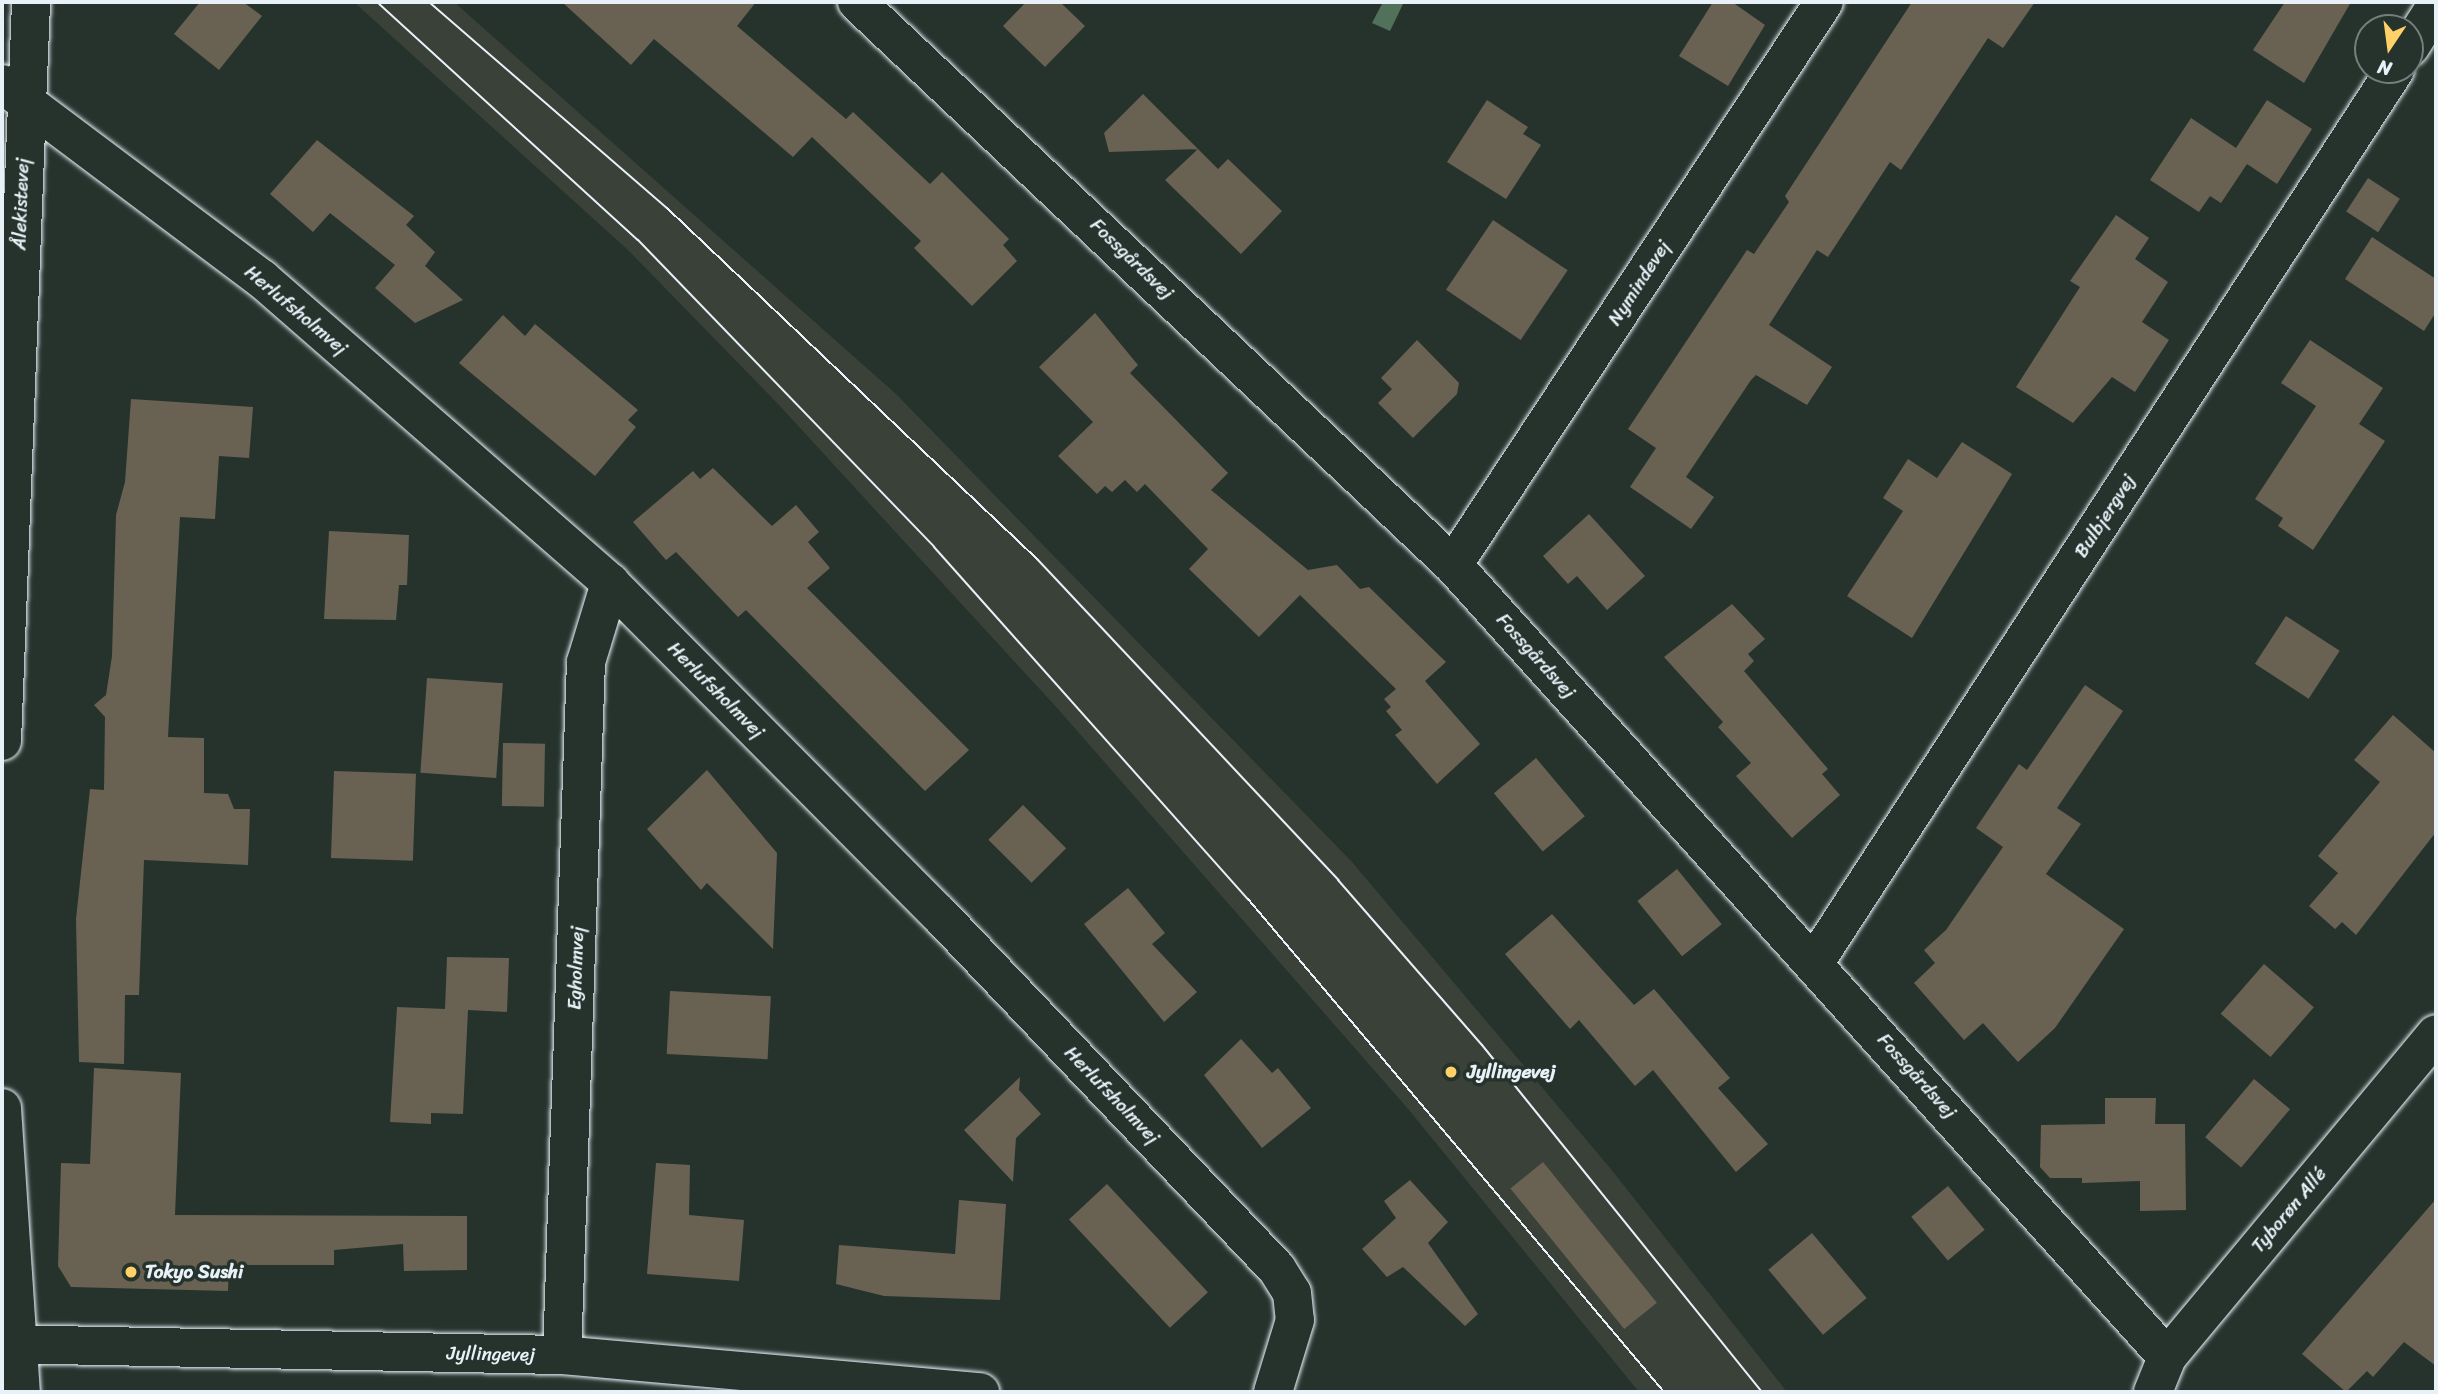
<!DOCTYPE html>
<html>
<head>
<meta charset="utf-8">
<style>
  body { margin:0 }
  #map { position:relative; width:2438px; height:1394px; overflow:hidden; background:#26332d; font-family:Sriracha,sans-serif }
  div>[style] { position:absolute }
  .built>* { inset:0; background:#3a4138 }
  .green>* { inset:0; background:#51715a }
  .building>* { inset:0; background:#696252; transform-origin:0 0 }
  .roads { filter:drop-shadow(0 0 2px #e8f1f8) drop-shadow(0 0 2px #e8f1f8) }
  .minor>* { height:38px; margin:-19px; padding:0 19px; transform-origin:19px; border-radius:19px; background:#26332d }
  .tertiary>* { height:38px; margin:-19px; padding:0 19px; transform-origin:19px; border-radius:19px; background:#26332d }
  .tram>* { height:2px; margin:-1px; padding:0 1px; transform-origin:1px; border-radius:1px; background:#e8f1f8 }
  .dots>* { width:19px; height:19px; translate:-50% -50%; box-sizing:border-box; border:4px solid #26332d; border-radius:50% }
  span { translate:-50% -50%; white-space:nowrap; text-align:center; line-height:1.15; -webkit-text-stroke:7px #26332d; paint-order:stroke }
  .street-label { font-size:19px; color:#e8f1f8 }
  .poi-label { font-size:19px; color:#e8f1f8; font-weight:700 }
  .left { translate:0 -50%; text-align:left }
  .frame { position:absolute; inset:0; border:4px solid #e8f1f8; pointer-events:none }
  .north { position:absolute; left:2354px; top:14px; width:70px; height:70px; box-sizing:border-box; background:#26332d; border:2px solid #747f7e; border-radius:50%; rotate:193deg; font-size:19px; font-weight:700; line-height:28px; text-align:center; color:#e8f1f8 }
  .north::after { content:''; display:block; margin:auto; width:24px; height:32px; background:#ffd166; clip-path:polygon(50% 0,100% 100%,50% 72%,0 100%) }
</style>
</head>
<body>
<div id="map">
  <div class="built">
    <i style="clip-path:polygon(354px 2px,454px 2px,896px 394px,1352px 862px,1610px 1168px,1787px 1392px,1639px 1392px,1409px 1110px,1058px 709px,779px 405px,628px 250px)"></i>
  </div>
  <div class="green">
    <i style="clip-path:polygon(1383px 2px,1404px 2px,1390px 31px,1372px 23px)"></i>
  </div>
  <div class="building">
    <i style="clip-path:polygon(200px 2px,243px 2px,262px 16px,219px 70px,174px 34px)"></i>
    <i style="clip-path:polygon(562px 2px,756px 2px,737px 26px,846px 119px,853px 112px,930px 184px,942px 172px,1009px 239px,1003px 245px,1017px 261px,972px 306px,914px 248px,921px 241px,812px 137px,793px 157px,654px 39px,631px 65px)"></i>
    <i style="clip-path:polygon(1026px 2px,1060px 2px,1085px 26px,1045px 67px,1003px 26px)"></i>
    <i style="clip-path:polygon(1713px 2px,1732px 2px,1765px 25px,1728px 86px,1679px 56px)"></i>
    <i style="clip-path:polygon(1912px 2px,2035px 2px,2003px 48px,1988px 38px,1901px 170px,1890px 162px,1828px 257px,1817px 250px,1769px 325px,1832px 367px,1807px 405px,1756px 375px,1751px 380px,1686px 477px,1714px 497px,1691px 529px,1630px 487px,1656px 448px,1628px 429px,1747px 250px,1754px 254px,1789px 202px,1785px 196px)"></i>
    <i style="clip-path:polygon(2285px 2px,2351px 2px,2304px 83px,2253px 50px)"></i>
    <i style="clip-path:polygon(1143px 94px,1218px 169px,1228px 159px,1282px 211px,1241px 254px,1165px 180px,1198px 149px,1109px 152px,1104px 133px)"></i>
    <i style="clip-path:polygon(1487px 100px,1528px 127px,1523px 134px,1541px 145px,1506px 199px,1447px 162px)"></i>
    <i style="clip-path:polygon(2267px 100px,2312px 129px,2277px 184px,2247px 164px,2221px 203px,2210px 196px,2199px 212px,2150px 180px,2191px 118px,2236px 148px)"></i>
    <i style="clip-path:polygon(317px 140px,414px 216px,406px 225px,435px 252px,425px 266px,463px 300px,415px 323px,375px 288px,395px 265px,330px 213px,313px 232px,270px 194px)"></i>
    <i style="left:2368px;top:178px;width:38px;height:40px;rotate:33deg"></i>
    <i style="clip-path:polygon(2116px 215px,2149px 238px,2135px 259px,2168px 282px,2142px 322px,2169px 340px,2135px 392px,2112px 377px,2073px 423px,2016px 387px,2080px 287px,2070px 281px)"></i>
    <i style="left:1493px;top:220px;width:90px;height:84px;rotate:34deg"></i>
    <i style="clip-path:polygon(2372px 237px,2436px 279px,2436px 312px,2424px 331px,2345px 279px)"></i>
    <i style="clip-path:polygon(1095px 313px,1138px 365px,1130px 373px,1228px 473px,1211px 490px,1308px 570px,1337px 565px,1360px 589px,1369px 587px,1446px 662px,1425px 681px,1480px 744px,1437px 784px,1395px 735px,1402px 730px,1386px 711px,1391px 707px,1384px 699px,1396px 689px,1300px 595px,1259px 637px,1189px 569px,1208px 549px,1145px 484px,1137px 492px,1125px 480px,1112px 492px,1105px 486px,1097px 494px,1058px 456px,1093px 422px,1039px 367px)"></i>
    <i style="clip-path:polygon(503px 315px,525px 336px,535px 324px,638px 410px,628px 420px,636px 427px,595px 476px,459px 363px)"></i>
    <i style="clip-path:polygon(1417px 340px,1459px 383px,1457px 394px,1413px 438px,1378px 403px,1392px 389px,1381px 378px)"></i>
    <i style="clip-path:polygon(2310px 340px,2383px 388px,2359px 424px,2385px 441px,2313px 550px,2278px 526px,2283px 518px,2255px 499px,2316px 406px,2281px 383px)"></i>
    <i style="clip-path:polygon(131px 399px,253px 407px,249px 458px,219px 456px,215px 519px,180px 517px,168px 737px,204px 738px,204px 793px,228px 794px,234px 809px,250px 809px,248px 865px,144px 860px,139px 995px,125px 995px,124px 1064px,79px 1062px,76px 919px,90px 789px,104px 790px,105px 717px,94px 705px,106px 695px,112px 656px,116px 515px,125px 482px)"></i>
    <i style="clip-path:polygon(1962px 442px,2012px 474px,1912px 638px,1847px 596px,1903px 511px,1883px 498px,1908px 459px,1937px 478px)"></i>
    <i style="clip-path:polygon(713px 468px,772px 526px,796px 505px,819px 532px,808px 542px,830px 568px,807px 588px,969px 750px,925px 791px,746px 610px,738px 617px,676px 552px,666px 560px,633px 522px,693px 471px,700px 479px)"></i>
    <i style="clip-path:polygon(1589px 514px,1645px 576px,1607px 610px,1577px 576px,1568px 584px,1543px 556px)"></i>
    <i style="clip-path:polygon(329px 531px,409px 535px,407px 585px,399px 585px,396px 620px,324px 619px)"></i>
    <i style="clip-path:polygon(1732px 604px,1765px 639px,1748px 654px,1754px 661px,1744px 671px,1828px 769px,1822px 774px,1840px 795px,1792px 838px,1736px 776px,1751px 763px,1718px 727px,1723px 722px,1664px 657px)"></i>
    <i style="left:2286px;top:616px;width:64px;height:57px;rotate:33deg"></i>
    <i style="left:427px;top:678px;width:76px;height:95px;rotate:4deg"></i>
    <i style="clip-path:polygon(2085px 685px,2123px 711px,2057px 808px,2081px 824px,2046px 874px,2124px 929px,2055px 1028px,2018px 1062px,1983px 1023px,1964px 1040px,1914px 983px,1935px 963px,1924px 950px,1946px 930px,2003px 847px,1976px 828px,2019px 764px,2027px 770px)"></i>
    <i style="clip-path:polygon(2393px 715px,2436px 753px,2436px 832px,2356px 935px,2342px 922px,2335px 929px,2309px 906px,2338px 873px,2318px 856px,2380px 782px,2354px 760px)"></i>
    <i style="left:503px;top:743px;width:42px;height:63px;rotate:1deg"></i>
    <i style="left:1536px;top:758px;width:76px;height:55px;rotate:50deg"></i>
    <i style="clip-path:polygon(707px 770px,777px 853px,773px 949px,707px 883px,701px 890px,647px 829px)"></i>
    <i style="left:334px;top:771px;width:82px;height:87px;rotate:2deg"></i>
    <i style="left:1023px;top:805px;width:61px;height:49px;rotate:45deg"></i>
    <i style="left:1677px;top:869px;width:71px;height:51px;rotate:51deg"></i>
    <i style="clip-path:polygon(1128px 888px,1165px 933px,1152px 944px,1197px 992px,1164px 1022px,1084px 924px)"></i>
    <i style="clip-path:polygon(1552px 914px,1634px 1005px,1654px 989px,1730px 1078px,1718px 1088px,1768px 1144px,1736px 1172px,1653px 1070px,1635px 1086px,1579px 1020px,1570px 1029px,1505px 954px)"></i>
    <i style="clip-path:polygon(447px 957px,509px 958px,507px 1012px,468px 1010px,463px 1114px,431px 1113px,431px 1124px,390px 1122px,397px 1007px,445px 1009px)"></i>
    <i style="left:2264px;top:964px;width:66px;height:66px;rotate:41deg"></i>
    <i style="left:670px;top:991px;width:101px;height:63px;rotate:3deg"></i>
    <i style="clip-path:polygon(1241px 1039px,1272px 1073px,1278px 1068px,1311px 1108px,1262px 1148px,1204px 1075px)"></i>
    <i style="clip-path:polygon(94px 1068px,181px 1073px,175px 1215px,467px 1216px,467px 1270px,404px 1271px,403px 1244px,334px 1250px,334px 1265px,229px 1265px,228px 1291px,71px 1287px,58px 1266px,61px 1163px,90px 1164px)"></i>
    <i style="clip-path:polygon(1020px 1077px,1019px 1090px,1041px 1114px,1016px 1138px,1013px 1182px,964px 1130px)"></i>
    <i style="left:2254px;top:1079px;width:47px;height:76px;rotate:40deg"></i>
    <i style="clip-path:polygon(2105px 1098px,2156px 1098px,2155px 1124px,2185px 1124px,2186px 1210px,2140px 1211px,2140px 1181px,2082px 1183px,2082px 1178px,2050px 1178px,2040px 1167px,2041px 1125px,2105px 1124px)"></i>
    <i style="left:1543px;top:1162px;width:181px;height:42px;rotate:51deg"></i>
    <i style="clip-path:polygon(656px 1163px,690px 1165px,689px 1215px,744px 1220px,739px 1281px,647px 1274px)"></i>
    <i style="clip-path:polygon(1410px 1180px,1448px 1222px,1428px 1243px,1478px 1314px,1465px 1326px,1403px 1267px,1387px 1277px,1362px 1249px,1396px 1218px,1384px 1201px)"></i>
    <i style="left:1107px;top:1184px;width:148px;height:52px;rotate:47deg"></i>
    <i style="left:1948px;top:1186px;width:57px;height:48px;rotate:50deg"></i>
    <i style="clip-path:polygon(2436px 1199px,2436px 1366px,2404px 1342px,2373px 1377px,2367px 1371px,2346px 1392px,2302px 1354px)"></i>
    <i style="clip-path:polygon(959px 1200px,1006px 1204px,1000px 1300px,884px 1296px,836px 1284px,839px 1245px,955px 1254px)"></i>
    <i style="left:1812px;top:1233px;width:85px;height:57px;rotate:50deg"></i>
  </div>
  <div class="roads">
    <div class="minor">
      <i style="left:857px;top:2px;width:820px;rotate:43.37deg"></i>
      <i style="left:1453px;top:565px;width:1066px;rotate:47.96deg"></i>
      <i style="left:2410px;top:47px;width:49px;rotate:-57.6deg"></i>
      <i style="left:2px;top:84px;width:325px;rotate:36.9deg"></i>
      <i style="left:262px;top:279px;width:462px;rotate:41.1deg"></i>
      <i style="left:610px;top:583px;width:467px;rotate:45.2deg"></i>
      <i style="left:939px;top:914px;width:490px;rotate:46.4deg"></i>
      <i style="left:1277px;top:1269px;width:28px;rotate:58deg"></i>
      <i style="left:1292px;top:1293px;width:27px;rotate:84deg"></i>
      <i style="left:1295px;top:1320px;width:75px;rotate:107deg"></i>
      <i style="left:1453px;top:565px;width:674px;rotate:-56.62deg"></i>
      <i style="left:1815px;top:962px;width:1064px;rotate:-56.97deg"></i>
      <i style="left:562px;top:1355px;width:693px;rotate:-88.02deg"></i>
      <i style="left:586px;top:662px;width:83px;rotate:-73.1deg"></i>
      <i style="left:2153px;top:1392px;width:38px;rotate:-68deg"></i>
      <i style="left:2167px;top:1357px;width:420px;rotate:-50.2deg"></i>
    </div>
    <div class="tertiary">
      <i style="left:2px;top:741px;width:740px;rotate:-87.75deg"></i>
      <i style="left:2px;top:1108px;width:285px;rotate:86.2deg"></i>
      <i style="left:2px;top:1344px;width:560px;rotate:1.13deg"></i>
      <i style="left:562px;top:1355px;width:420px;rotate:5.1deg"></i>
    </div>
  </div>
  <div class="tram">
    <i style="left:377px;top:2px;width:353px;rotate:42.4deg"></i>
    <i style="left:638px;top:240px;width:426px;rotate:46deg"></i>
    <i style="left:934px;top:547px;width:472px;rotate:48.3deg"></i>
    <i style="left:1248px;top:899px;width:645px;rotate:49.84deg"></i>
    <i style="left:429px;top:2px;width:315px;rotate:40.9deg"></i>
    <i style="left:667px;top:208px;width:511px;rotate:43.49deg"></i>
    <i style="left:1038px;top:560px;width:439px;rotate:46.8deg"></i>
    <i style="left:1338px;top:880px;width:219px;rotate:48.9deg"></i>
    <i style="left:1482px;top:1045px;width:446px;rotate:51.1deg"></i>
  </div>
  <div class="dots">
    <i style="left:1451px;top:1072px;background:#ffd166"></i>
    <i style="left:131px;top:1272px;background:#ffd166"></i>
  </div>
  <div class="street-label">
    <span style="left:21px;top:204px;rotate:-88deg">Ålekistevej</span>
    <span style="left:1132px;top:259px;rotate:44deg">Fossgårdsvej</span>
    <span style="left:1639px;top:283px;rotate:-57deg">Nymindevej</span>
    <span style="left:296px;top:310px;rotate:40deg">Herlufsholmvej</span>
    <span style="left:2105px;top:516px;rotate:-57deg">Bulbjergvej</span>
    <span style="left:1536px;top:656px;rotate:48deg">Fossgårdsvej</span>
    <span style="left:716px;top:690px;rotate:45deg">Herlufsholmvej</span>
    <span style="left:576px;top:968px;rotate:-88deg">Egholmvej</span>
    <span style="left:1917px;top:1076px;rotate:48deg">Fossgårdsvej</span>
    <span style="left:1112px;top:1095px;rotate:46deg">Herlufsholmvej</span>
    <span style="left:2289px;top:1210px;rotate:-50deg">Tyborøn Allé</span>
    <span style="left:491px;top:1354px;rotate:1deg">Jyllingevej</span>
  </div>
  <div class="poi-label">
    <span class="left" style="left:1467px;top:1072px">Jyllingevej</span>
    <span class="left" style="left:145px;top:1272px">Tokyo Sushi</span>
  </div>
  <div class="frame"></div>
  <div class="north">N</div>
</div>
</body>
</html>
